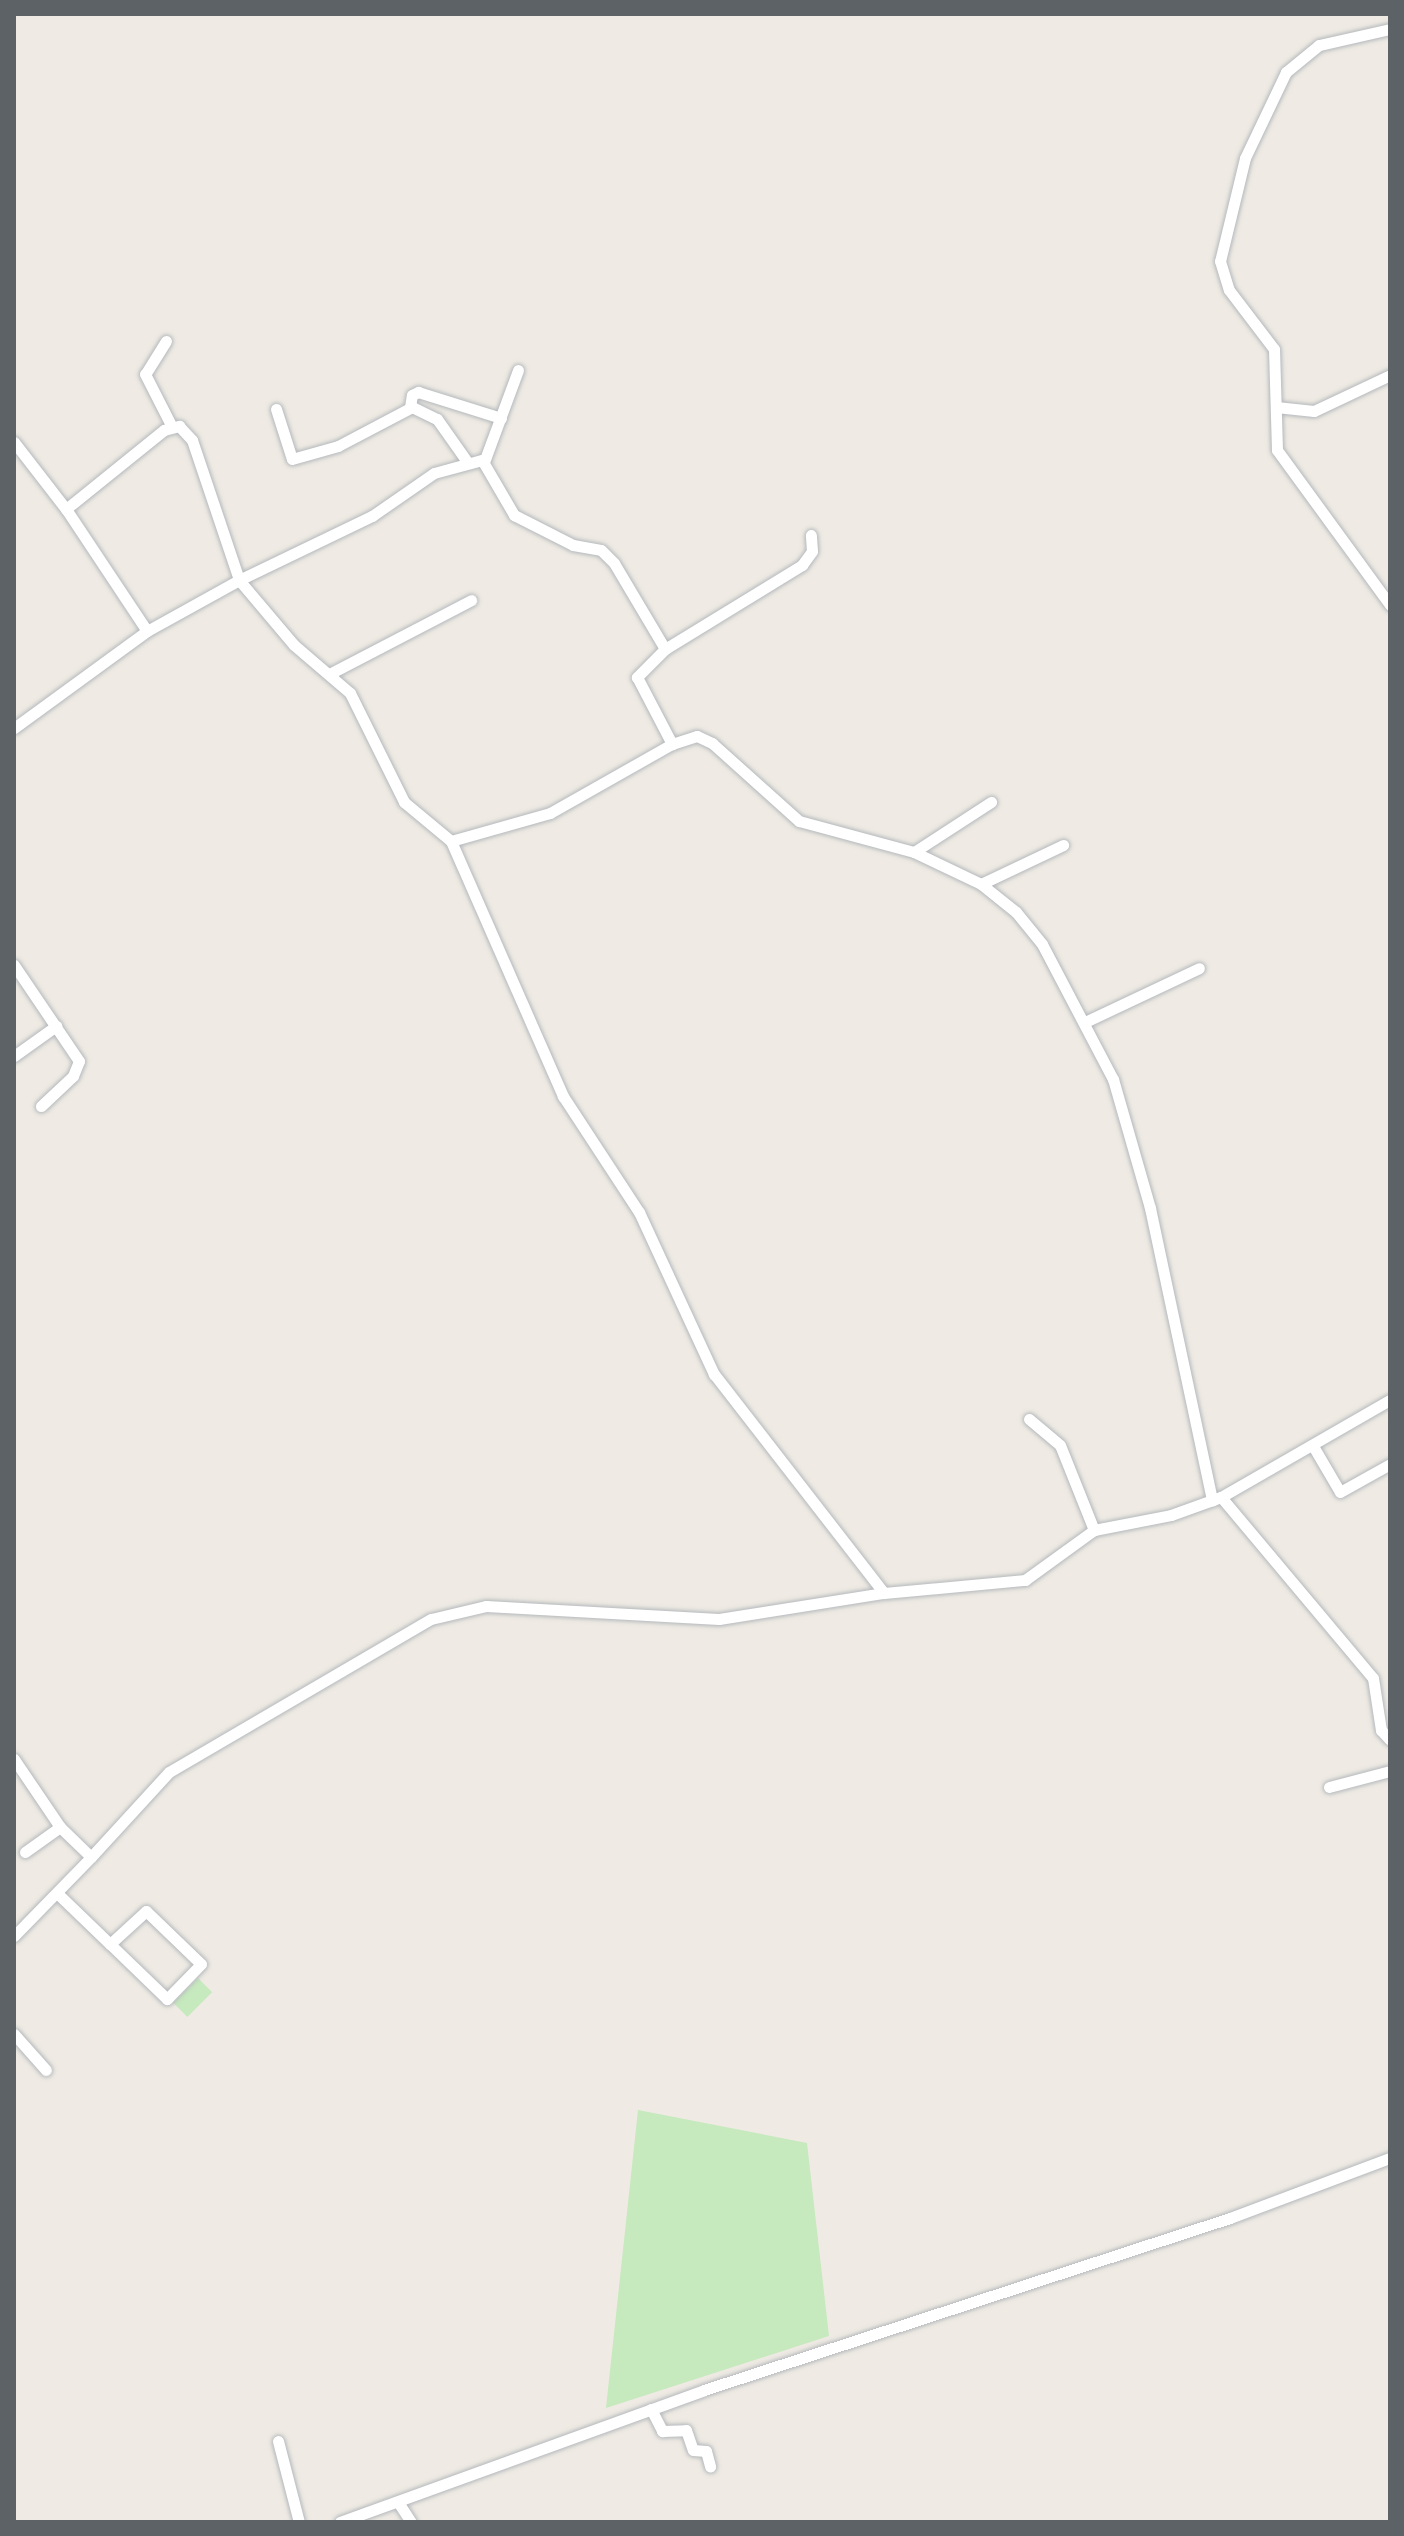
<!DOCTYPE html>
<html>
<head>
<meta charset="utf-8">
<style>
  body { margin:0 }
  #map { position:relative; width:1404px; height:2536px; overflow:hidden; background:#efebe4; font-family:"DejaVu Sans",sans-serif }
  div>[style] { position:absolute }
  .green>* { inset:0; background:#c6e9be; transform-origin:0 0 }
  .roads { filter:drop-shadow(0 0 2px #b4b8bc) drop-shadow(0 0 2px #b4b8bc) }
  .minor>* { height:11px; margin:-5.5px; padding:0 5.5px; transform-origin:5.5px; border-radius:5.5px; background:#fff }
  span { translate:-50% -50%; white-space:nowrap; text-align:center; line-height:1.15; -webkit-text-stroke:7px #fff; paint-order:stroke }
  .frame { position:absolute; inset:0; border:16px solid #5c6266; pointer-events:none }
</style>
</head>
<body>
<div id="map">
  <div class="green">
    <i style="left:198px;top:1978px;width:20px;height:35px;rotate:45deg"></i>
    <i style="clip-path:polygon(638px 2110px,807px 2143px,829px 2336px,606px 2408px)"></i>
  </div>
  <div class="roads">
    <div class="minor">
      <i style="left:1390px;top:29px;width:73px;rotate:167.3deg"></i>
      <i style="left:1319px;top:45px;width:43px;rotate:140.7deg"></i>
      <i style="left:1286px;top:72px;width:95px;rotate:115.5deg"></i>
      <i style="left:1245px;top:158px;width:106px;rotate:103.6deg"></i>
      <i style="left:1220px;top:261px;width:30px;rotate:73deg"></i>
      <i style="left:1229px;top:290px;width:74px;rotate:52.7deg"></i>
      <i style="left:1274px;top:349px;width:101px;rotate:88.3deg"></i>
      <i style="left:1277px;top:450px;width:192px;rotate:53.9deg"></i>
      <i style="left:166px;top:341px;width:39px;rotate:122deg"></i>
      <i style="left:145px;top:374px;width:57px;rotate:63deg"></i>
      <i style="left:410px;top:407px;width:12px;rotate:-81deg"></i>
      <i style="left:412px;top:395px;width:7px;rotate:-27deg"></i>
      <i style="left:418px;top:392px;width:87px;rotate:17.4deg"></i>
      <i style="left:1276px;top:407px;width:38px;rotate:6deg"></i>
      <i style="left:1314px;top:411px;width:84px;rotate:-25.3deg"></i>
      <i style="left:276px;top:409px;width:52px;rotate:72.3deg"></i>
      <i style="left:292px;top:459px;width:48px;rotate:-15.8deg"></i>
      <i style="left:338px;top:446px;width:84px;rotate:-27.8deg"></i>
      <i style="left:412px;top:407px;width:28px;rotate:26deg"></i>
      <i style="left:437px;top:419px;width:54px;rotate:54.8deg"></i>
      <i style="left:14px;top:442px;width:85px;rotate:52.2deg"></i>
      <i style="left:66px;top:509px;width:146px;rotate:56.4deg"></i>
      <i style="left:484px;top:462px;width:98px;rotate:-69.7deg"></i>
      <i style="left:66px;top:509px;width:126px;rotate:-38.9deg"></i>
      <i style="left:164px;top:430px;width:16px;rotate:-15deg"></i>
      <i style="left:179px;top:426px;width:19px;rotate:47deg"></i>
      <i style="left:192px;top:440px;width:148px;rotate:71.4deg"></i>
      <i style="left:239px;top:580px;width:148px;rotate:-25.7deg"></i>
      <i style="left:372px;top:516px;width:75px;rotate:-34.7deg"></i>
      <i style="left:434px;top:473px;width:50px;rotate:-15.2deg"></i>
      <i style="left:482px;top:460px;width:64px;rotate:59.8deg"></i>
      <i style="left:514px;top:515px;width:66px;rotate:27deg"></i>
      <i style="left:573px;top:545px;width:28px;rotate:10deg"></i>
      <i style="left:601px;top:550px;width:18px;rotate:45deg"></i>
      <i style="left:614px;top:563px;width:100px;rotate:59.3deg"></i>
      <i style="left:665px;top:649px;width:40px;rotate:135deg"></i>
      <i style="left:637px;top:677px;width:76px;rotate:62.4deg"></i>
      <i style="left:665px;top:649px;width:161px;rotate:-31.5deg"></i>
      <i style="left:802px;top:565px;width:17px;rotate:-54deg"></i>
      <i style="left:812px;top:551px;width:16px;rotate:-94deg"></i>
      <i style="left:331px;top:673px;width:158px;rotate:-27.5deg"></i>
      <i style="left:14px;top:728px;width:165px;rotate:-36.1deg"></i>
      <i style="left:147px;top:631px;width:105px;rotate:-29deg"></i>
      <i style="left:239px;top:580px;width:85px;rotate:49.8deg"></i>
      <i style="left:294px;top:645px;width:74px;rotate:40.6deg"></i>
      <i style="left:350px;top:693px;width:122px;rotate:63.6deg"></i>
      <i style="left:404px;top:802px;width:61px;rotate:39.7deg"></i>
      <i style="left:451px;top:841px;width:103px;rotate:-15.8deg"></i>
      <i style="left:550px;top:813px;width:140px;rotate:-29.5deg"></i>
      <i style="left:672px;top:744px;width:26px;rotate:-18deg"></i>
      <i style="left:697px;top:736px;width:17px;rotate:25deg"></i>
      <i style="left:712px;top:743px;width:117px;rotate:41.9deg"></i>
      <i style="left:799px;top:821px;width:119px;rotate:15.1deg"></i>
      <i style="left:914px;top:852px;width:74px;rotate:25.5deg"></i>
      <i style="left:981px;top:884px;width:45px;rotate:38.7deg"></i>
      <i style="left:1016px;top:912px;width:41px;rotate:50.9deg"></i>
      <i style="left:1042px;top:944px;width:153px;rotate:62.3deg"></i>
      <i style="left:1113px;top:1079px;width:134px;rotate:74deg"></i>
      <i style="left:1150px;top:1208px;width:299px;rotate:78deg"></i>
      <i style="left:451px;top:841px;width:279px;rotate:66.3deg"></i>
      <i style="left:563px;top:1096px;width:139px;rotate:56.8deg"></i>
      <i style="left:639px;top:1212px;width:179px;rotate:65.2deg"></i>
      <i style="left:714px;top:1374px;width:277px;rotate:52.2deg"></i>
      <i style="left:914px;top:852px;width:92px;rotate:-33deg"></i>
      <i style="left:981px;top:884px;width:91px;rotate:-25.4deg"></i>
      <i style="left:14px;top:965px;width:116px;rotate:55.9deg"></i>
      <i style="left:79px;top:1061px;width:16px;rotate:112deg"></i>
      <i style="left:73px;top:1076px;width:44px;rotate:136.8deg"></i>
      <i style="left:1085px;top:1022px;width:126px;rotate:-25.3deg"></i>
      <i style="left:14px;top:1056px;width:52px;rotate:-35.5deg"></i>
      <i style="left:1029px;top:1419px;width:40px;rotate:40deg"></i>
      <i style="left:1060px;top:1445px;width:92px;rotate:68.2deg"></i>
      <i style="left:1313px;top:1446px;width:53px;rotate:59.6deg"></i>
      <i style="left:1340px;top:1492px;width:57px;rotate:-29.2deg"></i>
      <i style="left:1221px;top:1497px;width:236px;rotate:50deg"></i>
      <i style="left:1373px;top:1678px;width:53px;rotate:81.3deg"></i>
      <i style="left:1381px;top:1730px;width:13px;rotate:48deg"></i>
      <i style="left:14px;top:1759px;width:82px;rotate:55.9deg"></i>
      <i style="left:60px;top:1827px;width:43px;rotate:44.1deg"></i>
      <i style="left:91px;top:1857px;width:115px;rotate:-47.5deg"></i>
      <i style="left:169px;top:1772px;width:303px;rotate:-30.3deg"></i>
      <i style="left:431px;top:1619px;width:57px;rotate:-13.3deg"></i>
      <i style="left:486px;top:1606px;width:233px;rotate:3.2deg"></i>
      <i style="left:719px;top:1619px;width:167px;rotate:-9deg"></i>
      <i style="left:884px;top:1593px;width:142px;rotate:-5.3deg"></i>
      <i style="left:1025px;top:1580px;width:85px;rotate:-35.9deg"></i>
      <i style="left:1094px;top:1530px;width:78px;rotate:-11deg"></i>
      <i style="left:1171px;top:1515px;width:53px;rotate:-19.8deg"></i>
      <i style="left:1221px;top:1497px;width:195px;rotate:-29.9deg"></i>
      <i style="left:1329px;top:1787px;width:63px;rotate:-14.7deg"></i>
      <i style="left:25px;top:1852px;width:43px;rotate:-35.5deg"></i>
      <i style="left:58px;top:1894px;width:72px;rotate:43.9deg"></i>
      <i style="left:110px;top:1944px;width:49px;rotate:-42.5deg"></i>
      <i style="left:146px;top:1911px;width:76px;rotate:43.9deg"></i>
      <i style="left:201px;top:1964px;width:49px;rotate:134.2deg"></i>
      <i style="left:167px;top:1999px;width:79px;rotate:-136deg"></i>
      <i style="left:14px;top:1936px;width:110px;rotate:-45.7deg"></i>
      <i style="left:14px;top:2034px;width:48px;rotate:48.4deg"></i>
      <i style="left:651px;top:2409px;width:25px;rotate:63deg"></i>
      <i style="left:662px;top:2431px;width:24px;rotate:-2deg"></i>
      <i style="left:686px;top:2430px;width:21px;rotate:71deg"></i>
      <i style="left:693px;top:2450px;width:13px;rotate:4deg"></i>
      <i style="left:706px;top:2451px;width:16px;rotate:75deg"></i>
      <i style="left:278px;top:2441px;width:84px;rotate:75.5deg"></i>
      <i style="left:398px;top:2502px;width:24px;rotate:57deg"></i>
      <i style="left:340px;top:2522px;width:387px;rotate:-19.9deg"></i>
      <i style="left:704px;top:2390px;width:553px;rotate:-18.11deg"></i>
      <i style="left:1230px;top:2218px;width:171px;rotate:-20.6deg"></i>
    </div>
  </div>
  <div class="frame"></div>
</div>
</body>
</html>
